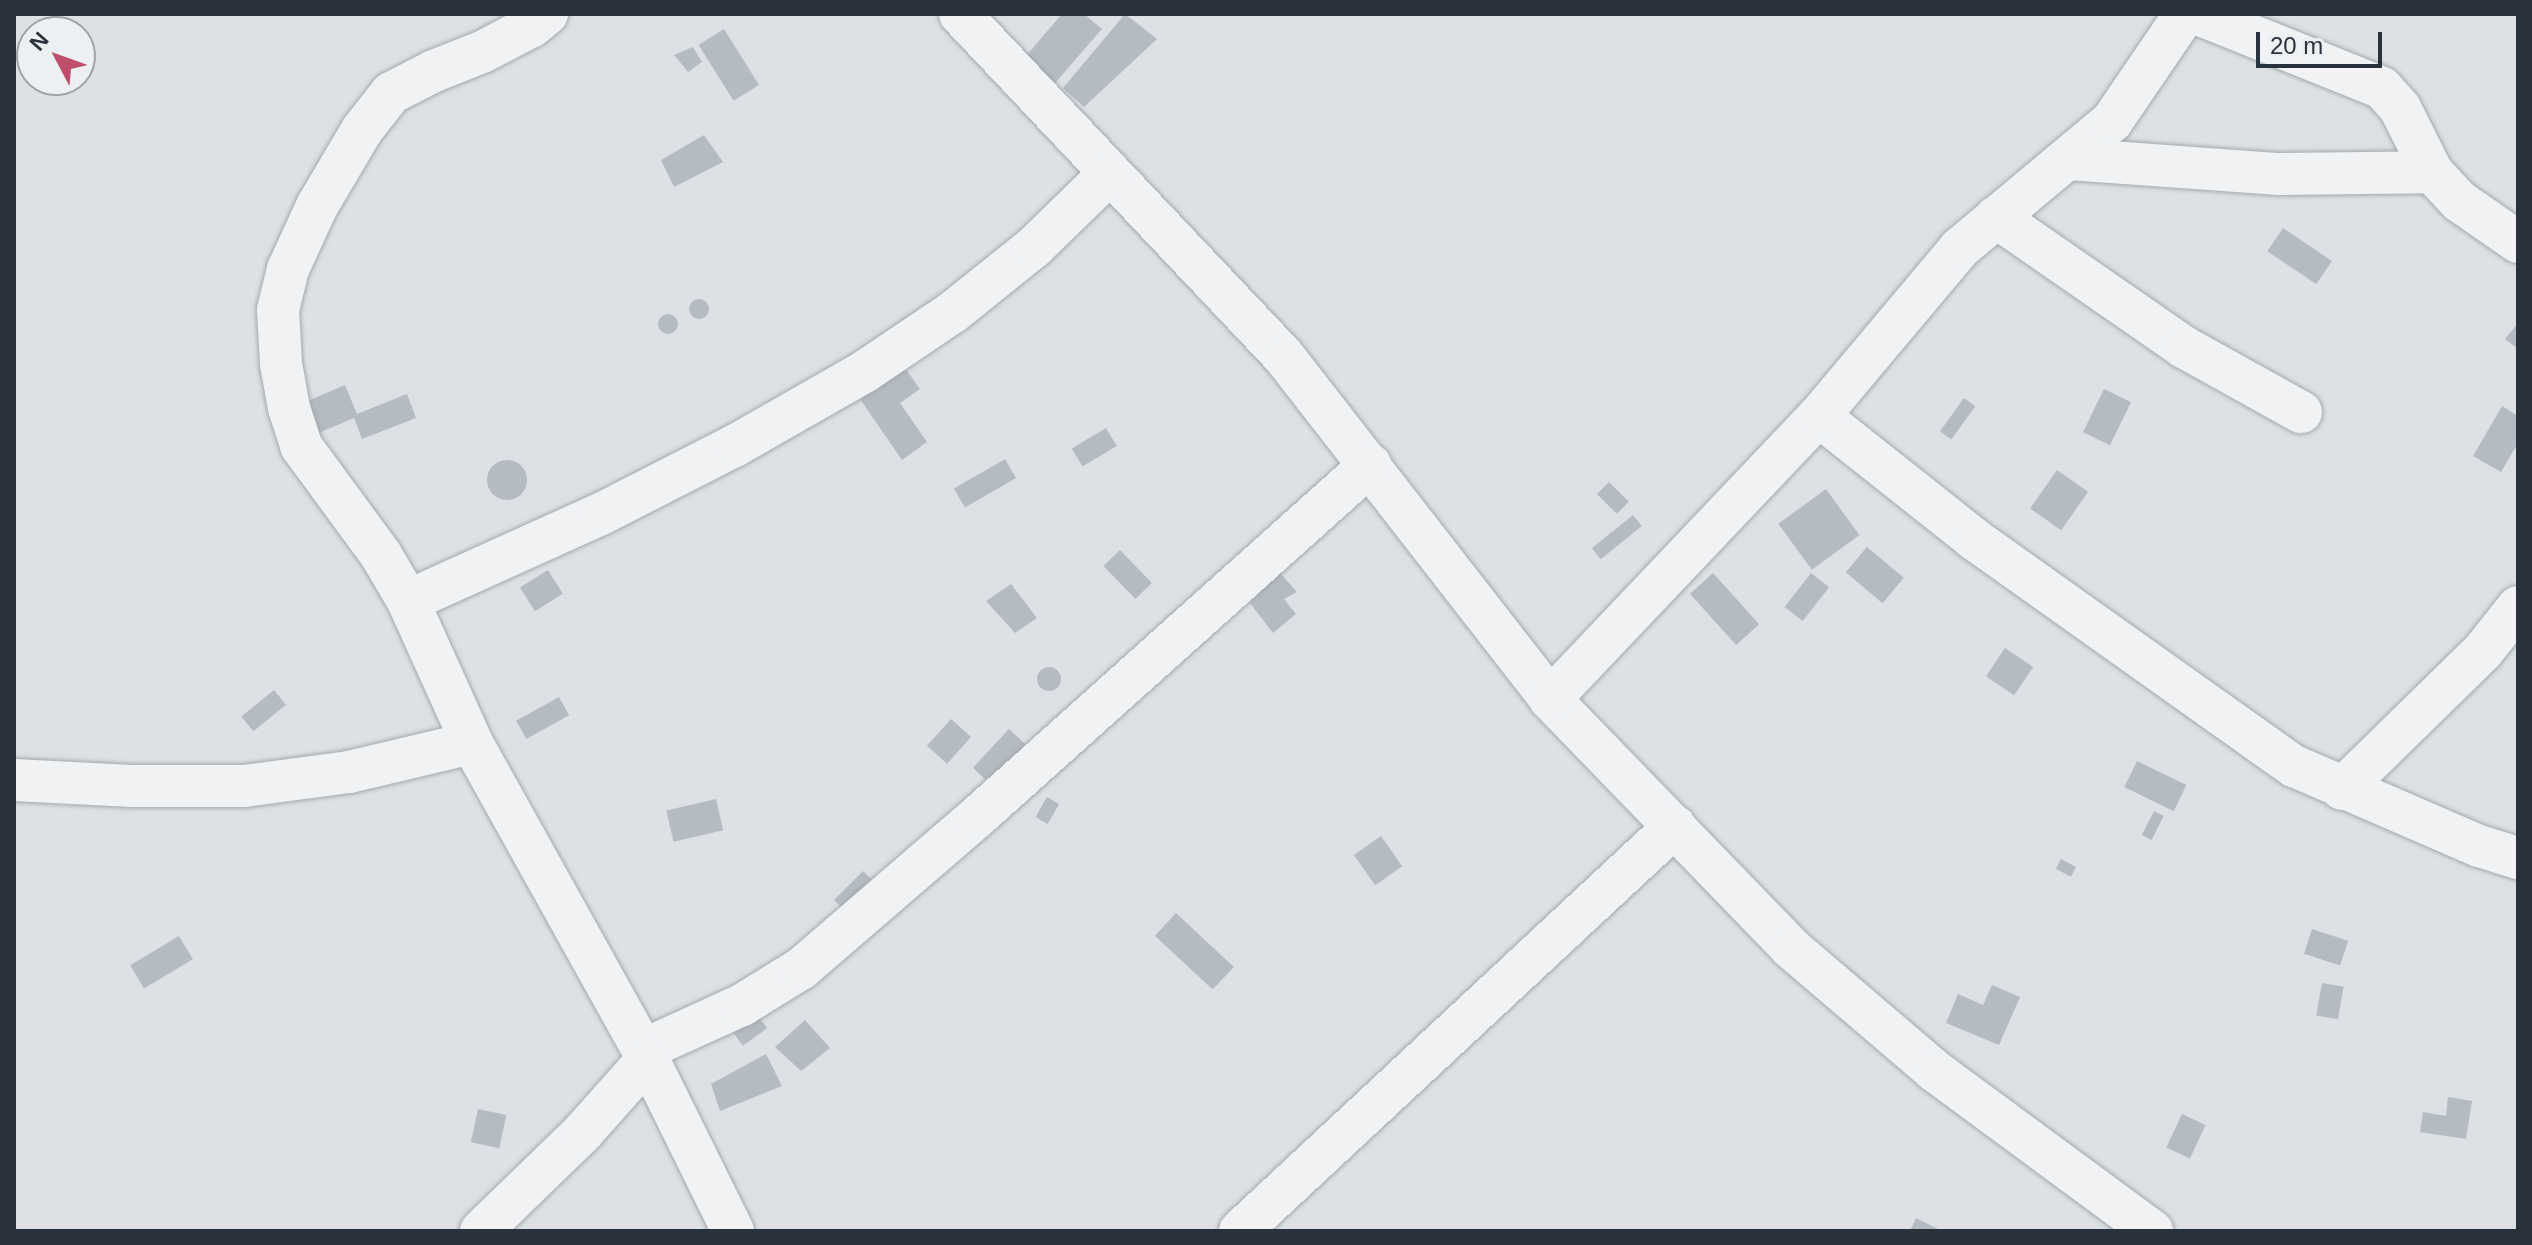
<!DOCTYPE html>
<html>
<head>
<meta charset="utf-8">
<style>
  body { margin:0 }
  #map { position:relative; width:2532px; height:1245px; overflow:hidden; background:#dde1e5; font-family:Arial,sans-serif }
  div>[style] { position:absolute }
  .building>* { inset:0; background:#b5bbc2; transform-origin:0 0 }
  .round { border-radius:50% }
  .roads { filter:drop-shadow(0 0 2px #a3a9ae) drop-shadow(0 0 2px #a3a9ae) }
  .minor>* { height:42px; margin:-21px; padding:0 21px; transform-origin:21px; border-radius:21px; background:#f0f2f4 }
  span { translate:-50% -50%; white-space:nowrap; text-align:center; line-height:1.15; -webkit-text-stroke:7px #edf0f3; paint-order:stroke }
  .frame { position:absolute; inset:0; border:16px solid #29313a; pointer-events:none }
  .north { position:absolute; left:16px; top:16px; width:80px; height:80px; box-sizing:border-box; background:#edf0f3; border:2px solid #9fa4a9; border-radius:50%; rotate:311deg; font-size:22px; font-weight:700; line-height:32px; text-align:center; color:#29313a }
  .north::after { content:''; display:block; margin:auto; width:28px; height:36px; background:#be4f6a; clip-path:polygon(50% 0,100% 100%,50% 72%,0 100%) }
  .scale { position:absolute; left:2256px; top:32px; width:126px; height:36px; box-sizing:border-box; border:4px solid #29313a; border-top:0; padding-left:10px; font-size:24px; line-height:28px; white-space:nowrap; color:#29313a; -webkit-text-stroke:6px #edf0f3; paint-order:stroke }
</style>
</head>
<body>
<div id="map">
  <div class="building">
    <i style="clip-path:polygon(1062px 14px,1084px 14px,1102px 29px,1049px 90px,1019px 64px)"></i>
    <i style="clip-path:polygon(1125px 14px,1157px 39px,1084px 107px,1063px 88px)"></i>
    <i style="left:724px;top:29px;width:66px;height:30px;rotate:58deg"></i>
    <i style="clip-path:polygon(693px 47px,702px 62px,688px 72px,674px 55px)"></i>
    <i style="clip-path:polygon(704px 135px,723px 162px,674px 187px,661px 160px)"></i>
    <i style="left:2283px;top:228px;width:59px;height:28px;rotate:34deg"></i>
    <i class="round" style="left:689px;top:299px;width:20px;height:20px"></i>
    <i class="round" style="left:658px;top:314px;width:20px;height:20px"></i>
    <i style="clip-path:polygon(2518px 323px,2518px 349px,2505px 339px)"></i>
    <i style="clip-path:polygon(905px 368px,920px 389px,900px 403px,927px 442px,902px 460px,860px 399px)"></i>
    <i style="clip-path:polygon(345px 385px,357px 414px,407px 394px,416px 418px,362px 439px,354px 418px,302px 440px,289px 409px)"></i>
    <i style="left:2104px;top:389px;width:30px;height:48px;rotate:26deg"></i>
    <i style="left:1964px;top:398px;width:14px;height:41px;rotate:36deg"></i>
    <i style="clip-path:polygon(2502px 406px,2518px 416px,2518px 443px,2501px 472px,2473px 456px)"></i>
    <i style="left:1106px;top:428px;width:21px;height:40px;rotate:59deg"></i>
    <i style="left:1005px;top:459px;width:22px;height:59px;rotate:60deg"></i>
    <i class="round" style="left:487px;top:460px;width:40px;height:40px"></i>
    <i style="left:2057px;top:470px;width:38px;height:47px;rotate:35deg"></i>
    <i style="left:1609px;top:482px;width:28px;height:17px;rotate:45deg"></i>
    <i style="left:1826px;top:489px;width:57px;height:59px;rotate:54deg"></i>
    <i style="left:1633px;top:515px;width:14px;height:53px;rotate:51deg"></i>
    <i style="left:1867px;top:547px;width:48px;height:33px;rotate:40deg"></i>
    <i style="left:1120px;top:550px;width:46px;height:23px;rotate:46deg"></i>
    <i style="left:548px;top:570px;width:28px;height:33px;rotate:58deg"></i>
    <i style="clip-path:polygon(1279px 572px,1297px 592px,1284px 599px,1296px 614px,1273px 633px,1250px 603px)"></i>
    <i style="left:1713px;top:573px;width:69px;height:31px;rotate:48deg"></i>
    <i style="left:1811px;top:573px;width:23px;height:43px;rotate:38deg"></i>
    <i style="clip-path:polygon(1011px 584px,1037px 618px,1015px 633px,986px 601px)"></i>
    <i style="left:2005px;top:648px;width:34px;height:34px;rotate:34deg"></i>
    <i class="round" style="left:1037px;top:667px;width:24px;height:24px"></i>
    <i style="left:274px;top:690px;width:19px;height:42px;rotate:51deg"></i>
    <i style="left:559px;top:697px;width:21px;height:49px;rotate:61deg"></i>
    <i style="left:951px;top:719px;width:27px;height:36px;rotate:42deg"></i>
    <i style="left:1009px;top:729px;width:23px;height:53px;rotate:43deg"></i>
    <i style="left:2137px;top:761px;width:55px;height:29px;rotate:26deg"></i>
    <i style="left:1047px;top:797px;width:14px;height:23px;rotate:30deg"></i>
    <i style="left:716px;top:799px;width:32px;height:51px;rotate:77deg"></i>
    <i style="left:2154px;top:811px;width:11px;height:27px;rotate:27deg"></i>
    <i style="left:1381px;top:836px;width:37px;height:33px;rotate:55deg"></i>
    <i style="left:2061px;top:859px;width:17px;height:11px;rotate:28deg"></i>
    <i style="left:863px;top:871px;width:23px;height:41px;rotate:45deg"></i>
    <i style="left:1176px;top:913px;width:79px;height:31px;rotate:43deg"></i>
    <i style="left:2312px;top:929px;width:38px;height:26px;rotate:18deg"></i>
    <i style="left:179px;top:936px;width:27px;height:57px;rotate:59deg"></i>
    <i style="left:2322px;top:983px;width:22px;height:33px;rotate:10deg"></i>
    <i style="clip-path:polygon(1992px 985px,2020px 997px,1999px 1045px,1946px 1023px,1958px 994px,1983px 1005px)"></i>
    <i style="left:746px;top:999px;width:36px;height:30px;rotate:54deg"></i>
    <i style="clip-path:polygon(805px 1020px,830px 1048px,801px 1071px,775px 1047px)"></i>
    <i style="clip-path:polygon(766px 1054px,782px 1086px,720px 1111px,711px 1084px)"></i>
    <i style="clip-path:polygon(2448px 1097px,2472px 1101px,2466px 1139px,2420px 1132px,2423px 1112px,2446px 1116px)"></i>
    <i style="left:478px;top:1109px;width:29px;height:34px;rotate:12deg"></i>
    <i style="left:2182px;top:1114px;width:26px;height:37px;rotate:25deg"></i>
    <i style="clip-path:polygon(1916px 1218px,1942px 1231px,1910px 1231px)"></i>
  </div>
  <div class="roads">
    <div class="minor">
      <i style="left:547px;top:14px;width:19px;rotate:141deg"></i>
      <i style="left:532px;top:26px;width:56px;rotate:152.5deg"></i>
      <i style="left:482px;top:52px;width:52px;rotate:158.4deg"></i>
      <i style="left:434px;top:71px;width:48px;rotate:152.9deg"></i>
      <i style="left:391px;top:93px;width:47px;rotate:128.1deg"></i>
      <i style="left:362px;top:130px;width:88px;rotate:120.6deg"></i>
      <i style="left:317px;top:206px;width:69px;rotate:114.7deg"></i>
      <i style="left:288px;top:269px;width:42px;rotate:103.7deg"></i>
      <i style="left:278px;top:310px;width:54px;rotate:86.8deg"></i>
      <i style="left:281px;top:364px;width:45px;rotate:79.7deg"></i>
      <i style="left:289px;top:408px;width:40px;rotate:72deg"></i>
      <i style="left:301px;top:446px;width:135px;rotate:53.7deg"></i>
      <i style="left:381px;top:555px;width:53px;rotate:59.6deg"></i>
      <i style="left:408px;top:601px;width:156px;rotate:65.7deg"></i>
      <i style="left:472px;top:743px;width:362px;rotate:60.9deg"></i>
      <i style="left:648px;top:1059px;width:192px;rotate:63.7deg"></i>
      <i style="left:960px;top:14px;width:473px;rotate:46.6deg"></i>
      <i style="left:1285px;top:358px;width:432px;rotate:52.1deg"></i>
      <i style="left:1550px;top:699px;width:347px;rotate:45.9deg"></i>
      <i style="left:1791px;top:948px;width:189px;rotate:40.5deg"></i>
      <i style="left:1935px;top:1071px;width:270px;rotate:36.4deg"></i>
      <i style="left:2198px;top:14px;width:198px;rotate:21.9deg"></i>
      <i style="left:2382px;top:88px;width:27px;rotate:48deg"></i>
      <i style="left:2400px;top:108px;width:72px;rotate:63.4deg"></i>
      <i style="left:2432px;top:172px;width:40px;rotate:47deg"></i>
      <i style="left:2459px;top:201px;width:72px;rotate:34.8deg"></i>
      <i style="left:2069px;top:159px;width:211px;rotate:4.1deg"></i>
      <i style="left:2279px;top:174px;width:153px;rotate:-0.7deg"></i>
      <i style="left:1996px;top:217px;width:229px;rotate:34.7deg"></i>
      <i style="left:2184px;top:347px;width:134px;rotate:29.1deg"></i>
      <i style="left:1819px;top:416px;width:198px;rotate:38.4deg"></i>
      <i style="left:1974px;top:539px;width:392px;rotate:35.4deg"></i>
      <i style="left:2294px;top:766px;width:202px;rotate:23.4deg"></i>
      <i style="left:2479px;top:846px;width:41px;rotate:17.1deg"></i>
      <i style="left:408px;top:601px;width:212px;rotate:-24.3deg"></i>
      <i style="left:601px;top:514px;width:152px;rotate:-27.1deg"></i>
      <i style="left:736px;top:445px;width:147px;rotate:-29.7deg"></i>
      <i style="left:864px;top:372px;width:107px;rotate:-34deg"></i>
      <i style="left:953px;top:312px;width:104px;rotate:-38.7deg"></i>
      <i style="left:1034px;top:247px;width:105px;rotate:-44.2deg"></i>
      <i style="left:1550px;top:699px;width:390px;rotate:-46.5deg"></i>
      <i style="left:1819px;top:416px;width:218px;rotate:-50deg"></i>
      <i style="left:1959px;top:249px;width:199px;rotate:-39.9deg"></i>
      <i style="left:2112px;top:121px;width:130px;rotate:-55.7deg"></i>
      <i style="left:14px;top:780px;width:118px;rotate:2.9deg"></i>
      <i style="left:132px;top:786px;width:112px"></i>
      <i style="left:244px;top:786px;width:106px;rotate:-7.6deg"></i>
      <i style="left:349px;top:772px;width:126px;rotate:-13.3deg"></i>
      <i style="left:2342px;top:789px;width:197px;rotate:-44.4deg"></i>
      <i style="left:2483px;top:651px;width:56px;rotate:-51.5deg"></i>
      <i style="left:643px;top:1050px;width:109px;rotate:-24.4deg"></i>
      <i style="left:742px;top:1005px;width:70px;rotate:-31.7deg"></i>
      <i style="left:802px;top:968px;width:231px;rotate:-40.8deg"></i>
      <i style="left:977px;top:817px;width:528px;rotate:-41.85deg"></i>
      <i style="left:481px;top:1231px;width:141px;rotate:-44.1deg"></i>
      <i style="left:582px;top:1133px;width:99px;rotate:-48.3deg"></i>
      <i style="left:1240px;top:1231px;width:594px;rotate:-42.95deg"></i>
    </div>
  </div>
  <div class="frame"></div>
  <div class="north">N</div>
  <div class="scale">20 m</div>
</div>
</body>
</html>
